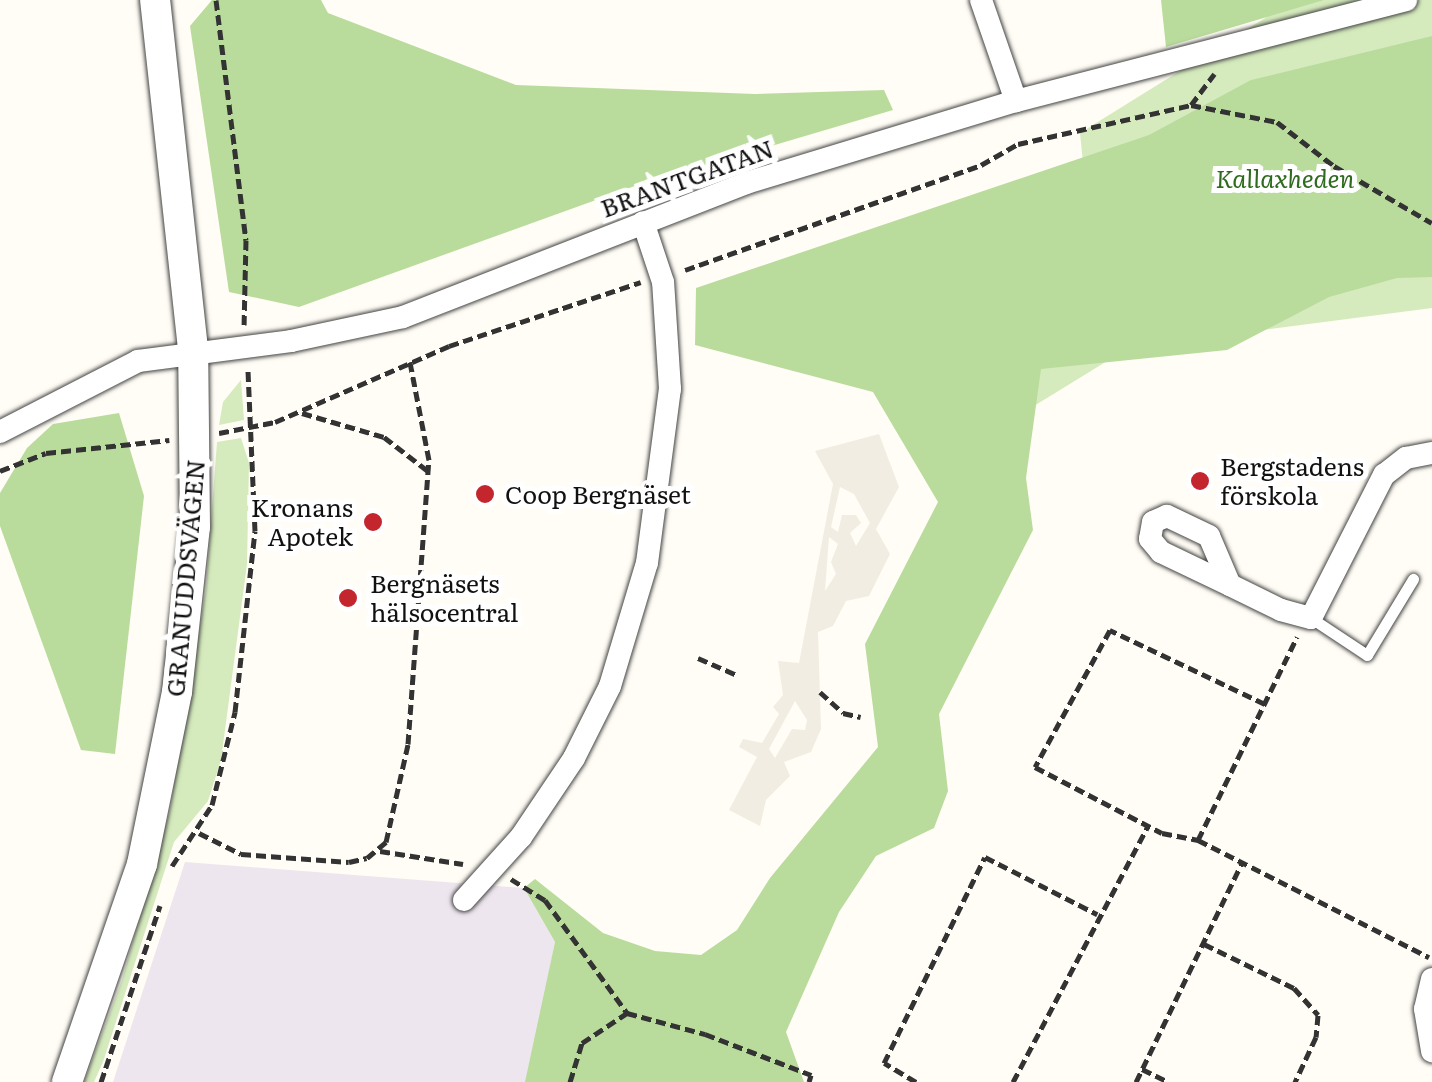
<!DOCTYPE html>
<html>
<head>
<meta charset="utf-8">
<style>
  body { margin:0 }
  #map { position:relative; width:1432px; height:1082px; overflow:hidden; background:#fffdf5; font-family:Literata,serif }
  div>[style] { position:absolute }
  .industrial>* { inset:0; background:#eee6ef }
  .green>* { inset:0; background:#d5ebbd }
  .forest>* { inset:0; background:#b9dc9c }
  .plaza>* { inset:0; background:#f1ede2 }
  .path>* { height:5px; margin-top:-2.5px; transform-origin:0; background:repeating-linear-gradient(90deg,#333 0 10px,transparent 0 15px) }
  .roads { filter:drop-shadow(0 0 2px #444) drop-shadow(0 0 2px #444) }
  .service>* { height:11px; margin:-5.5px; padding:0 5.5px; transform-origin:5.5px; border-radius:5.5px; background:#fff }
  .minor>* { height:22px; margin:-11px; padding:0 11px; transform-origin:11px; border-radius:11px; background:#fff }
  .tertiary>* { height:30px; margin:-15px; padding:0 15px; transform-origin:15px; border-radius:15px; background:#fff }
  .dots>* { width:28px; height:28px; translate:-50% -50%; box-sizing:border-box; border:5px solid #fff; border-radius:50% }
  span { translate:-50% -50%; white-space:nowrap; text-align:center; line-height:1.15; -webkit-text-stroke:10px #fff; paint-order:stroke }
  .street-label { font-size:25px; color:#111 }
  .park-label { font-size:25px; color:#2f6b1f; font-style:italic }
  .poi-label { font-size:25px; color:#111 }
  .left { translate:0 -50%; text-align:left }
  .right { translate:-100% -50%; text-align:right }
</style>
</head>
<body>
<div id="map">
  <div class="industrial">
    <i style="clip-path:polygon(185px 862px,524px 888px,555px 942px,527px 1082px,113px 1082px)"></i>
  </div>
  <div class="green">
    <i style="clip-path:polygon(1294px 0,1432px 0,1432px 308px,1130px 347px,982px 438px,1094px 273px,1080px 133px)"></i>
    <i style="clip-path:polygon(241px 380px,244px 420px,219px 425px,223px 402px)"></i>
    <i style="clip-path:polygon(241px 438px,249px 463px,247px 564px,221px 760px,208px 801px,174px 842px,103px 1062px,94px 1082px,84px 1082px,122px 980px,170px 810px,206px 589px,217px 442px)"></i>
  </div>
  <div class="forest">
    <i style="clip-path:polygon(212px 0,321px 0,328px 13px,516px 85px,755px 94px,884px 90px,893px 110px,632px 187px,299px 307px,229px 292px,190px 26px)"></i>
    <i style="clip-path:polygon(1161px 0,1324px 0,1166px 47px)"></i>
    <i style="clip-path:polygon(1432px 36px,1432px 277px,1397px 278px,1329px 297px,1227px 350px,1041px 369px,1026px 478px,1033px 530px,939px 714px,948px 791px,934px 828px,876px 856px,839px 912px,786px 1032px,804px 1082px,525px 1082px,555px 942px,524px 888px,535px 879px,603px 933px,655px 951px,701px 955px,737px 930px,770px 878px,878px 747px,865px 644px,938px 502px,873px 392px,695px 345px,696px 288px,1149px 135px,1251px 80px)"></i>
    <i style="clip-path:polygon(119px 413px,144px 496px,115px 754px,81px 750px,0 526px,0 493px,27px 448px,53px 424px)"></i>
  </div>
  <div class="plaza">
    <i style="clip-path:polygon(evenodd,879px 434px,899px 487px,876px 529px,890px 554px,869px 596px,846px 601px,833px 626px,818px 632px,821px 729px,811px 752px,784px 762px,790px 776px,766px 800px,760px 826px,729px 810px,757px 757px,739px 747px,743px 739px,762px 743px,779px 714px,773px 707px,783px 695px,778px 661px,799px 663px,833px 484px,815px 451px,879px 434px,840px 487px,854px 494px,870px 523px,856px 546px,850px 533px,861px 523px,856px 515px,842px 515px,838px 532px,831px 527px,840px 487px,879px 434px,829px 537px,838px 544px,831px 562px,836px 574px,825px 591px,829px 537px,879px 434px,795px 701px,807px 720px,805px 730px,792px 729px,775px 758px,769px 749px,795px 701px)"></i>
  </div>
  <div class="path">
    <i style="left:216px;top:0;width:242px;rotate:82.9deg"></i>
    <i style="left:246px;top:240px;width:85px;rotate:91.3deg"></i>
    <i style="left:1191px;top:105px;width:39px;rotate:-53deg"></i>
    <i style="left:685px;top:270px;width:314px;rotate:-19.5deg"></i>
    <i style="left:981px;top:165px;width:43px;rotate:-29.6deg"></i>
    <i style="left:1018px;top:144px;width:177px;rotate:-12.7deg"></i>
    <i style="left:1191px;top:105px;width:88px;rotate:11.2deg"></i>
    <i style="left:1277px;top:122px;width:72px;rotate:37.7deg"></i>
    <i style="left:1334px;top:166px;width:113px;rotate:30.2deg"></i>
    <i style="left:302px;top:413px;width:85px;rotate:16.3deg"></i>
    <i style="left:384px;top:437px;width:56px;rotate:37.7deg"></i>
    <i style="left:219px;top:433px;width:57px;rotate:-11.1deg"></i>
    <i style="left:275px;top:422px;width:190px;rotate:-23.6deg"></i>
    <i style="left:449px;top:346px;width:202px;rotate:-18.4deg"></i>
    <i style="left:0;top:471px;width:49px;rotate:-21.4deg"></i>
    <i style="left:46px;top:453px;width:124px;rotate:-6deg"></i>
    <i style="left:698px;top:658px;width:43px;rotate:23.6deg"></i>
    <i style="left:820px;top:692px;width:31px;rotate:42deg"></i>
    <i style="left:843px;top:713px;width:18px;rotate:13deg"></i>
    <i style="left:1265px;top:704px;width:172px;rotate:-154.5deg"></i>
    <i style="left:1110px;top:630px;width:156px;rotate:118.7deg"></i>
    <i style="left:1035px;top:767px;width:143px;rotate:27.5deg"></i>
    <i style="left:1162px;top:833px;width:37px;rotate:11deg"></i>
    <i style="left:1198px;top:840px;width:259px;rotate:26.9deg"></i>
    <i style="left:199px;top:833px;width:47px;rotate:26.6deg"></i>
    <i style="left:241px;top:854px;width:108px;rotate:4.2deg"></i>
    <i style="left:349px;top:862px;width:18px;rotate:-13deg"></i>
    <i style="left:367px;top:858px;width:25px;rotate:-40deg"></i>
    <i style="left:386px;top:842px;width:100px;rotate:-77.3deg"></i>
    <i style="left:408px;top:744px;width:285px;rotate:-85.8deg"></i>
    <i style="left:429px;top:460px;width:100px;rotate:-101deg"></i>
    <i style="left:1198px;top:840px;width:226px;rotate:-64deg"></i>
    <i style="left:380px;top:851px;width:84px;rotate:8.9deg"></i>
    <i style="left:172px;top:866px;width:73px;rotate:-56.7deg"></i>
    <i style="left:212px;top:805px;width:96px;rotate:-76.1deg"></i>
    <i style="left:235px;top:712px;width:182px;rotate:-83.7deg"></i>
    <i style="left:255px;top:531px;width:160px;rotate:-92.5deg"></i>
    <i style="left:511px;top:879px;width:40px;rotate:32deg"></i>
    <i style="left:545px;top:900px;width:140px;rotate:54deg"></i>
    <i style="left:627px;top:1013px;width:81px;rotate:15.1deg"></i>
    <i style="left:705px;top:1034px;width:114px;rotate:21.1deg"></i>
    <i style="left:811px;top:1075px;width:7px;rotate:106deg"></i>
    <i style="left:1204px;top:944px;width:100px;rotate:26.1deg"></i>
    <i style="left:1294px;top:988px;width:36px;rotate:48deg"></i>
    <i style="left:1318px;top:1015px;width:22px;rotate:95deg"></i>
    <i style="left:1316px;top:1037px;width:50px;rotate:115deg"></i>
    <i style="left:1142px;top:1069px;width:30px;rotate:26deg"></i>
    <i style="left:101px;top:1082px;width:186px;rotate:-71.5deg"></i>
    <i style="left:570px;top:1082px;width:41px;rotate:-72.9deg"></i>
    <i style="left:582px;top:1043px;width:54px;rotate:-33.7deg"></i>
    <i style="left:916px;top:1082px;width:37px;rotate:-149deg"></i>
    <i style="left:884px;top:1063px;width:229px;rotate:-63.9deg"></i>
    <i style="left:985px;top:857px;width:126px;rotate:27deg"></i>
    <i style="left:1013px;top:1082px;width:289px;rotate:-62.2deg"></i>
    <i style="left:1136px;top:1082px;width:243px;rotate:-64.2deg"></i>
  </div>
  <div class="roads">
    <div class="service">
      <i style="left:1311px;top:618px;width:67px;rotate:33.5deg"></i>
      <i style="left:1367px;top:655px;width:89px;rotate:-58.8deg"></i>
    </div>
    <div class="minor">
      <i style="left:981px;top:0;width:107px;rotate:70.9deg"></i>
      <i style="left:0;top:432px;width:155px;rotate:-27.2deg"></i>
      <i style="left:138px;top:361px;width:154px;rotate:-7.4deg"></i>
      <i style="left:291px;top:341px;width:115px;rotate:-12.1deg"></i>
      <i style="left:403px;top:317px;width:368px;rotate:-21.3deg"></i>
      <i style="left:746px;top:183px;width:282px;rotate:-16.9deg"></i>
      <i style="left:1016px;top:101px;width:403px;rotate:-14.5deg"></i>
      <i style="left:1230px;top:585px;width:53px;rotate:-113.2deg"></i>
      <i style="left:1209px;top:536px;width:47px;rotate:-154.5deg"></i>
      <i style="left:1167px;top:516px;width:15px;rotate:157deg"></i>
      <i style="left:1153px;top:522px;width:17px;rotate:100deg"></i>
      <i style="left:1150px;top:539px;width:17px;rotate:50deg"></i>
      <i style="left:1161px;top:552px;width:76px;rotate:25.6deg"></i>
      <i style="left:1230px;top:585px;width:57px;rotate:26.1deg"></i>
      <i style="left:1281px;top:610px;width:31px;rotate:15deg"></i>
      <i style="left:1311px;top:618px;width:161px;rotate:-63deg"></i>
      <i style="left:1384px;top:475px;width:28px;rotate:-38deg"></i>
      <i style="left:1406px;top:458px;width:26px;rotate:-11deg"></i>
      <i style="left:464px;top:900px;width:85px;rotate:-47.9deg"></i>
      <i style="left:521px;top:837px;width:95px;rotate:-56.1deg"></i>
      <i style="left:574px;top:758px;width:80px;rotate:-63.4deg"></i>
      <i style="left:610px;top:686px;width:128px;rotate:-73.3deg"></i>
      <i style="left:647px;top:563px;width:176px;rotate:-82.5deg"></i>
      <i style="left:670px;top:389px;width:107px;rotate:-93.7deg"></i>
      <i style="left:663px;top:282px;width:63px;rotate:-108.4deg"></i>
      <i style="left:1432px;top:979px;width:31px;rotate:103deg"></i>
      <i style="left:1425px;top:1009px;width:43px;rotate:80.5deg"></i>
    </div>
    <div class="tertiary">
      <i style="left:67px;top:1082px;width:231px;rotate:-71deg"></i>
      <i style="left:142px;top:864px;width:176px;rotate:-78.5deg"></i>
      <i style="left:177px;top:692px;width:166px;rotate:-83.8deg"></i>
      <i style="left:195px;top:527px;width:178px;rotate:-90.6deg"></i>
      <i style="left:193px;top:349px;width:351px;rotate:-96.2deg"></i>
    </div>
  </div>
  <div class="dots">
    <i style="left:1200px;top:481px;background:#c4262e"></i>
    <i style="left:485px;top:494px;background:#c4262e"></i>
    <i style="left:373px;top:522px;background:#c4262e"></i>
    <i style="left:348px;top:598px;background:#c4262e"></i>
  </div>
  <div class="street-label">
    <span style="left:687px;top:178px;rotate:-20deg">BRANTGATAN</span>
    <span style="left:185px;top:578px;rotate:-85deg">GRANUDDSVÄGEN</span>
  </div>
  <div class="park-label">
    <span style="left:1285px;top:178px">Kallaxheden</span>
  </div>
  <div class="poi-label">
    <span class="left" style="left:1220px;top:481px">Bergstadens<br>förskola</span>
    <span class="left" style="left:505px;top:494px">Coop Bergnäset</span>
    <span class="right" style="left:353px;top:522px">Kronans<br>Apotek</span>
    <span class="left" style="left:370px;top:598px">Bergnäsets<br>hälsocentral</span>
  </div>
</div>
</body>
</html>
